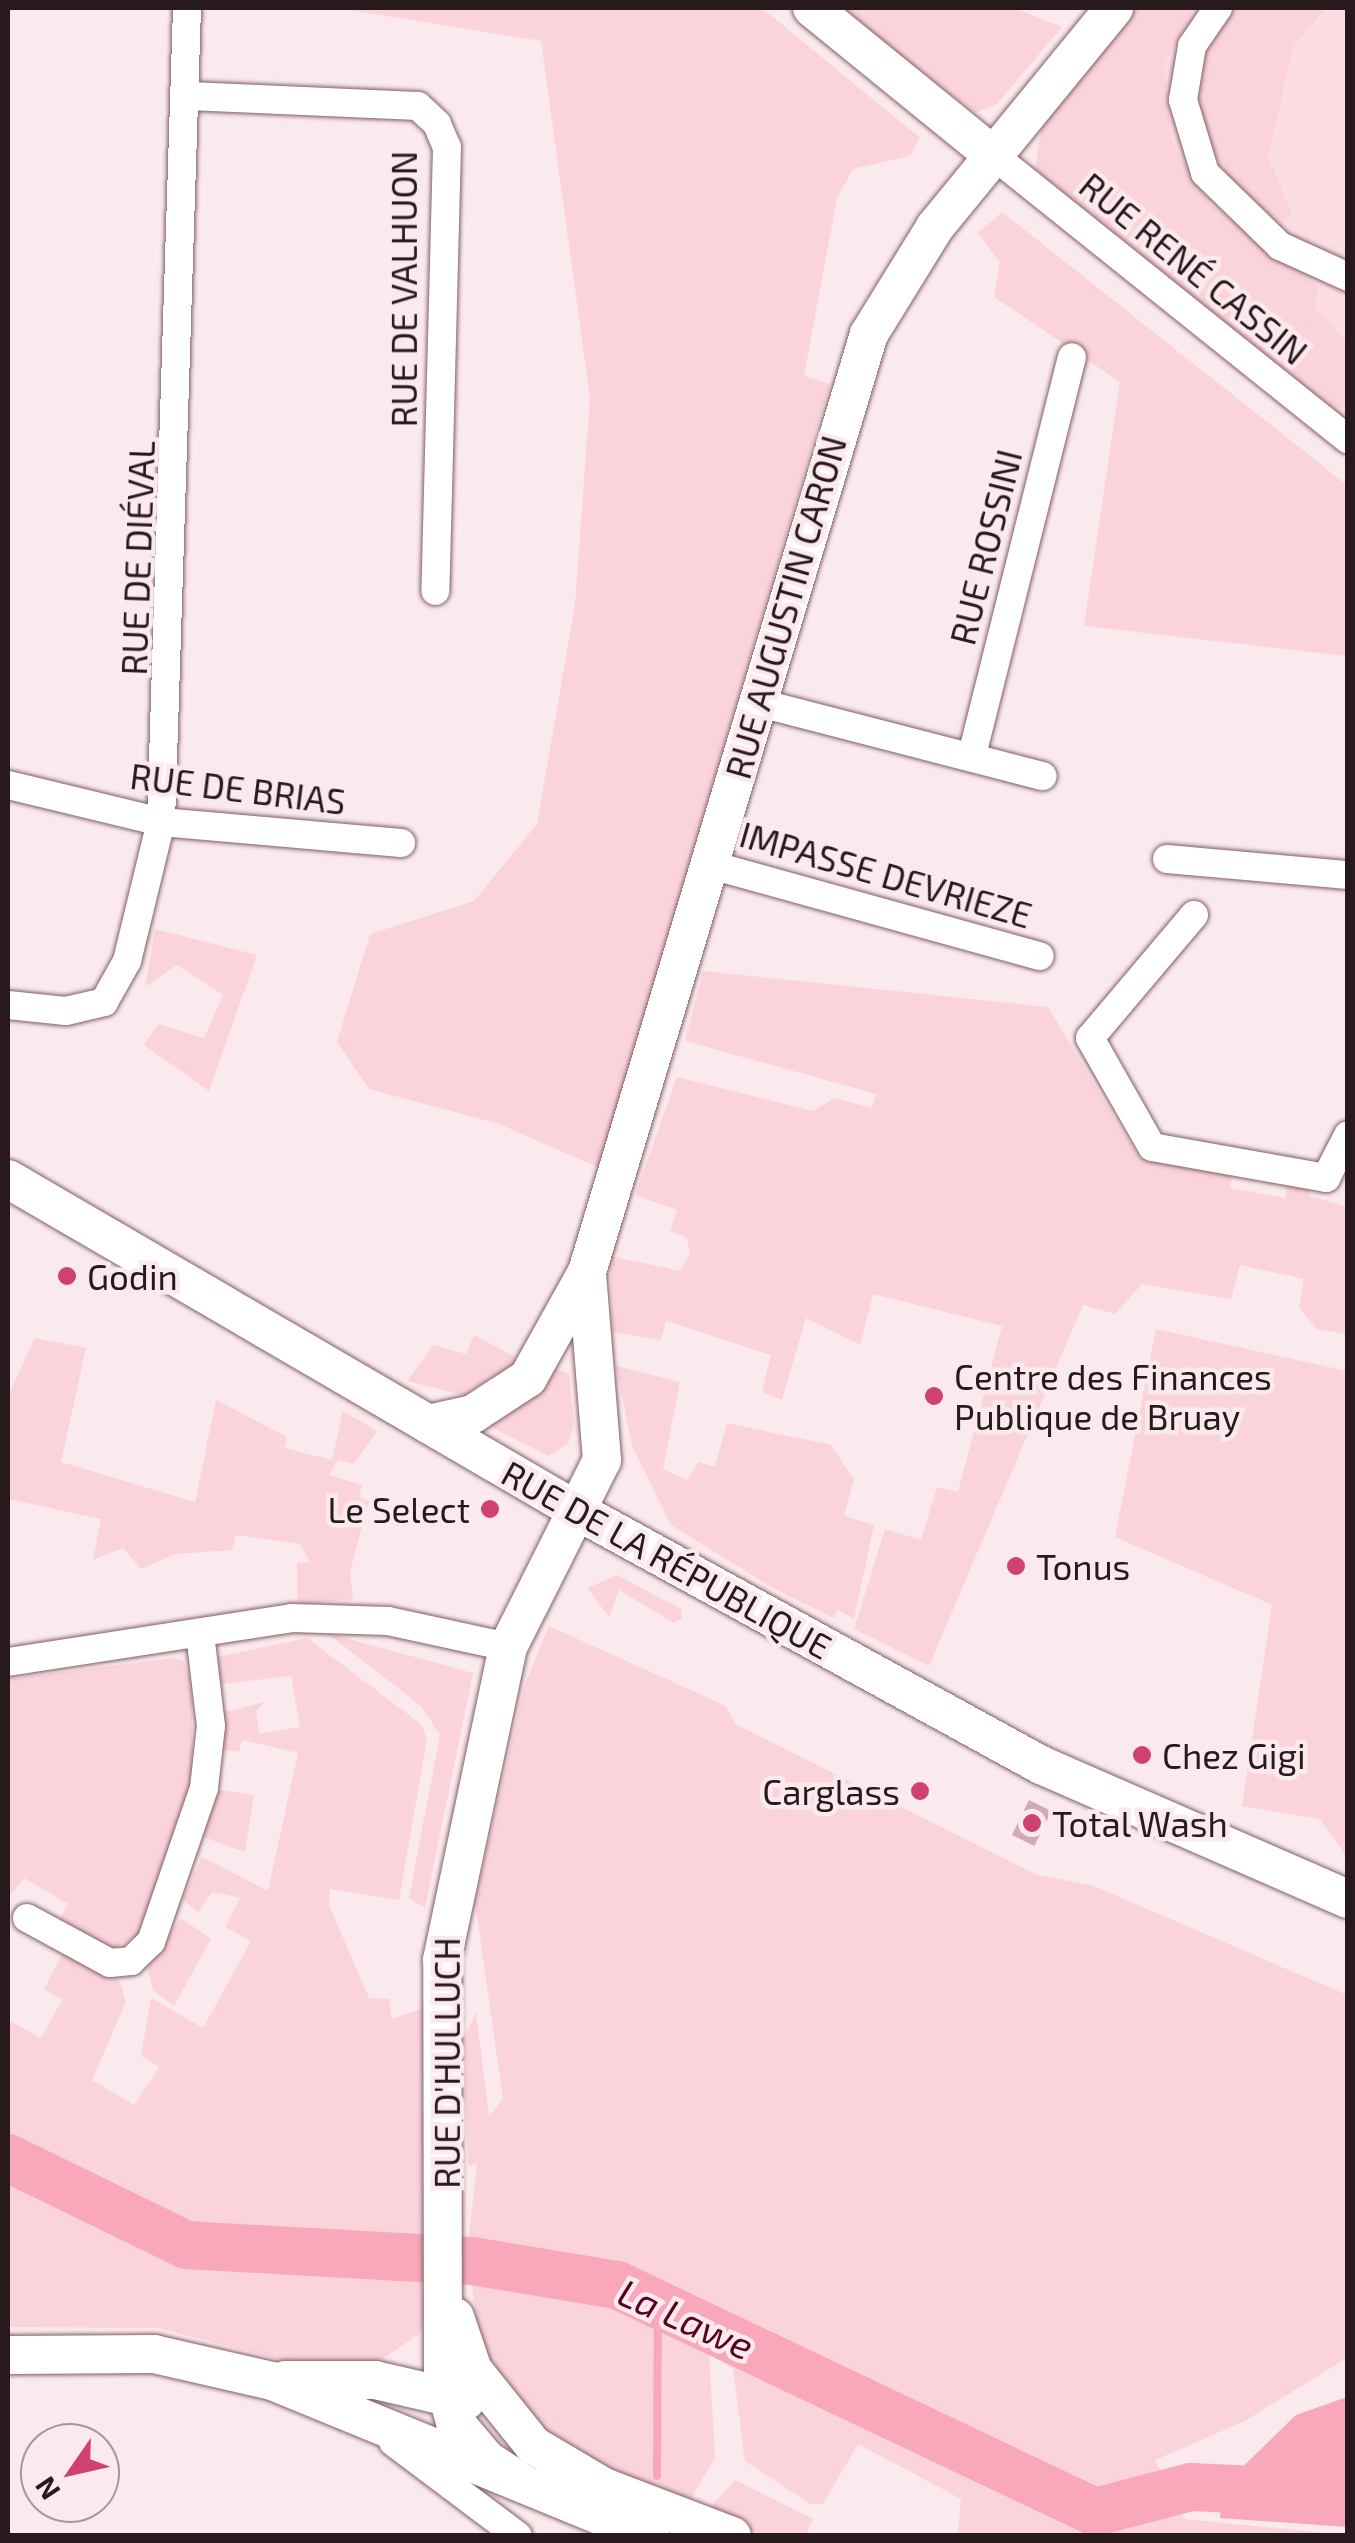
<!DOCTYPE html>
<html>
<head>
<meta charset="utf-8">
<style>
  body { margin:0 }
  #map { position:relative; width:1355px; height:2543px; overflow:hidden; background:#fbeaed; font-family:"Exo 2",sans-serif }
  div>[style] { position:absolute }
  .built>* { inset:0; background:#fbdde3 }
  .green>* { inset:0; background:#fbd3db }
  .water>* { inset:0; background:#f9a8bb }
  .stream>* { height:8px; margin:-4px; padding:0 4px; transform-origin:4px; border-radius:4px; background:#f9a8bb }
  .river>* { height:48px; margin:-24px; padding:0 24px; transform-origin:24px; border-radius:24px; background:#f9a8bb }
  .building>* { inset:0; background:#d1aab3; transform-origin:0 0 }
  .roads { filter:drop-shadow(0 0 2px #815e66) drop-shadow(0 0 2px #815e66) }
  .street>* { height:28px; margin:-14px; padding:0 14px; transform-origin:14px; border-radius:14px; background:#fff }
  .secondary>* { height:38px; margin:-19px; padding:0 19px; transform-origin:19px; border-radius:19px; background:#fff }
  .dots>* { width:28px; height:28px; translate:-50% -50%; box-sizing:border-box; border:5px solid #fbeaed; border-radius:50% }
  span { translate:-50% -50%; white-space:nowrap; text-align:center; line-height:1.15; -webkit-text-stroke:9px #fbeaed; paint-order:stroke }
  .street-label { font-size:35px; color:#28191d }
  .poi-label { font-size:35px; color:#28191d }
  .left { translate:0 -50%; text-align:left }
  .right { translate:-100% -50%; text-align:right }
  .water-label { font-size:38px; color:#590026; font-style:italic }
  .frame { position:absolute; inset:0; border:10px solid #28191d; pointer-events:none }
  .north { position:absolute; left:20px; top:2423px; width:100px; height:100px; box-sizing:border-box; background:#fbeaed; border:2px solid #a7969a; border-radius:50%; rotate:236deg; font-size:28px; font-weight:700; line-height:40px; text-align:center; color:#28191d }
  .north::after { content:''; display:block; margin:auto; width:35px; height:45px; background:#ce4170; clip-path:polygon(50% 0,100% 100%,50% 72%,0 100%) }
</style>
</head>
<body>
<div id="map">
  <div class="built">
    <i style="clip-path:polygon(1167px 8px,1347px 8px,1347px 439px,1034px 188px,1043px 159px)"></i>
  </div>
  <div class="green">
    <i style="clip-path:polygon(338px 8px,762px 8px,920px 138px,910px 156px,853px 169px,837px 198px,804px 376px,830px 384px,600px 1168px,499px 1124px,369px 1089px,337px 1042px,370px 934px,474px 901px,537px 824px,575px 605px,590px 398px,541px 41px)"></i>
    <i style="clip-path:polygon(837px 8px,1015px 8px,1062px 27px,997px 104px,976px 113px)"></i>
    <i style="clip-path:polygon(1134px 8px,1194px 8px,1164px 65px,1172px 143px,1210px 204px,1318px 286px,1316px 308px,1347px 343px,1347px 407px,1327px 408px,1035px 169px,1042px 123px)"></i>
    <i style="clip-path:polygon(1235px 8px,1326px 8px,1293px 47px,1268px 158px,1292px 212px,1282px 225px,1226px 176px,1197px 111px,1201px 58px)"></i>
    <i style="clip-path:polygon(1002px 212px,1347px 485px,1347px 656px,1084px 626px,1120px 382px,994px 297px,1000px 262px,978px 233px)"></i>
    <i style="clip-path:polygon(155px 929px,257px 955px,209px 1091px,144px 1045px,158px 1024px,204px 1038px,223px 995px,177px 965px,145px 987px)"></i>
    <i style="clip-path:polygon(703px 971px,1048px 1007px,1139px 1158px,1233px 1168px,1230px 1188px,1285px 1198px,1289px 1177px,1307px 1180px,1310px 1196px,1347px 1207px,1347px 1334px,1317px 1329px,1299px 1308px,1304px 1279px,1240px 1265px,1231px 1299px,1142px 1284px,1115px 1314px,1083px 1305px,929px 1666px,854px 1629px,885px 1529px,921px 1540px,937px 1487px,958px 1492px,1002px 1326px,873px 1294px,860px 1345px,806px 1318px,782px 1400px,762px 1392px,771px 1355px,666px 1321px,661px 1340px,613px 1332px,610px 1256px,680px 1271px,690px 1254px,687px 1238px,670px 1231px,677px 1210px,635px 1195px,677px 1077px,813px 1111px,834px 1098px,872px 1108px,876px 1094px,685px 1041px)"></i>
    <i style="clip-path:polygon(1156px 1329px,1347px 1371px,1347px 1857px,1320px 1819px,1242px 1806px,1272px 1605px,1115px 1537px)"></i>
    <i style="clip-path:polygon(474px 1335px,521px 1360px,463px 1395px,407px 1381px,433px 1345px,466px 1354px)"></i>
    <i style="clip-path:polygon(35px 1338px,86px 1348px,61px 1462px,195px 1502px,216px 1400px,287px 1437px,284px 1448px,332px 1460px,343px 1411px,377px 1431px,354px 1464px,338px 1460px,329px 1475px,362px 1485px,359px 1497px,369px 1501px,350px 1572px,353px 1599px,297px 1605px,297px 1563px,310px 1562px,300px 1544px,236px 1535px,232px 1550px,175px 1554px,141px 1569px,123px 1548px,93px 1560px,101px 1519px,8px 1499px,8px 1396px)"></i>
    <i style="clip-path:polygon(616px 1366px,680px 1382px,663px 1469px,687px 1480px,699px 1462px,715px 1467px,727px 1423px,831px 1445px,854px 1480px,844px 1516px,874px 1525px,854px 1619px,838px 1610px,833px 1618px,771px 1587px,671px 1525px,632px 1446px)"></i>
    <i style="clip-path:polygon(550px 1367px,569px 1373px,574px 1425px,568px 1444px,548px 1456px,487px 1425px)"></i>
    <i style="clip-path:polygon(617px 1575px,681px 1609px,682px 1618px,674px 1623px,619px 1590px,609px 1617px,587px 1588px)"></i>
    <i style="clip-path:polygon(549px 1626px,726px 1706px,735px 1724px,1037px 1875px,1091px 1885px,1347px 1995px,1347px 2358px,1243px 2422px,1155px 2460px,1184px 2519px,1347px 2535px,958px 2535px,961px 2499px,858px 2444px,823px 2504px,810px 2504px,745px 2461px,733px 2369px,709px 2352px,715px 2458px,688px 2503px,556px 2445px,499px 2389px,480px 2343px,467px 2251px,477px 2164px,468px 2166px,463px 2042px,476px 2012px,489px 2116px,503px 2099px,475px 1902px,524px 1687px)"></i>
    <i style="clip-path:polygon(327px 1633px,473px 1673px,425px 1908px,409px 1898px,440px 1735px,421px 1706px)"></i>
    <i style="clip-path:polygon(307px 1638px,421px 1724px,427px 1739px,399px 1900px,330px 1889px,329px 1905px,369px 1998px,389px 1999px,392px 2019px,425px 2007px,432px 2310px,419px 2334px,369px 2368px,305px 2366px,158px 2328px,8px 2327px,8px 2020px,41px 2038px,62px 2000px,44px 1989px,65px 1949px,119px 1979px,126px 2002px,92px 2080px,134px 2105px,159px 2067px,141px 2056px,151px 1998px,203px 2028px,251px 1941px,225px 1927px,240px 1898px,212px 1892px,198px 1913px,183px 1899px,202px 1857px,268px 1891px,298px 1753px,242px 1740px,239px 1752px,219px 1749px,221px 1713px,265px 1702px,256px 1711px,259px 1734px,300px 1727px,291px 1676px,222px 1684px,213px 1658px)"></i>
    <i style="clip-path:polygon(172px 1658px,184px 1661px,192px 1685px,192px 1779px,171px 1872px,140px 1935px,112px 1948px,60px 1919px,68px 1904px,24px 1878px,8px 1898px,8px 1679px)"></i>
    <i style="clip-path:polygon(213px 1789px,254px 1795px,245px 1852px,203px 1837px)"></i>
    <i style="clip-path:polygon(181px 1918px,211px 1939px,174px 2006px,153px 1990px,147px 1966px)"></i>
    <i style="clip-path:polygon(735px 2480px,813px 2519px,806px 2535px,762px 2535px,707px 2511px)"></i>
  </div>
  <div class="water">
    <i style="clip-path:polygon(1347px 2397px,1347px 2527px,1220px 2518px,1223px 2486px,1296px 2415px)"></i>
  </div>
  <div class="stream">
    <i style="left:657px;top:2476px;width:170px;rotate:-89.7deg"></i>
  </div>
  <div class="river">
    <i style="left:8px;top:2158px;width:198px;rotate:26deg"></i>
    <i style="left:186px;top:2245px;width:286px;rotate:3.2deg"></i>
    <i style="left:472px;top:2261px;width:147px;rotate:9.4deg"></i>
    <i style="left:617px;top:2285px;width:529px;rotate:25.4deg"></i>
    <i style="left:1095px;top:2512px;width:99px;rotate:-14.6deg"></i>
    <i style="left:1191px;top:2487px;width:157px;rotate:2.6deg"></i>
  </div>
  <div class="building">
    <i style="left:1029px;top:1800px;width:25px;height:39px;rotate:26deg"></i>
  </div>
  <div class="roads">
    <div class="street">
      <i style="left:1218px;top:8px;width:46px;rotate:124.4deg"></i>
      <i style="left:1192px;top:46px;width:55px;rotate:99.5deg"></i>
      <i style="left:1183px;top:100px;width:76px;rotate:73.2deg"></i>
      <i style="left:1205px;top:173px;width:105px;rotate:44.2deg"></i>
      <i style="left:1280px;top:246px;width:75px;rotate:24.5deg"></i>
      <i style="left:189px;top:96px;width:229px;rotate:2.5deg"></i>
      <i style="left:418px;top:106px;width:26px;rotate:43deg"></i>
      <i style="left:437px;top:124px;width:25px;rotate:67deg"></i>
      <i style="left:447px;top:147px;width:444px;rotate:91.5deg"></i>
      <i style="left:993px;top:155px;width:455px;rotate:38.7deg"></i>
      <i style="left:756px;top:702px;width:296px;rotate:14.5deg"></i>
      <i style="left:972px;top:755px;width:410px;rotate:-75.9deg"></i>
      <i style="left:8px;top:785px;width:157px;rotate:13.6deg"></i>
      <i style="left:161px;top:822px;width:241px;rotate:5deg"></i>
      <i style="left:1167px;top:859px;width:182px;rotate:5.1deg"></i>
      <i style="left:711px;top:865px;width:341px;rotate:15.5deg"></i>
      <i style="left:1194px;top:915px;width:161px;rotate:130.2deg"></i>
      <i style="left:1090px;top:1038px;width:125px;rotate:60.4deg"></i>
      <i style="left:1152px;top:1147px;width:177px;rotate:10.1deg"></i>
      <i style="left:1326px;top:1178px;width:48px;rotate:-62.9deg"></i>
      <i style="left:8px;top:1005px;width:58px;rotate:5.9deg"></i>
      <i style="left:66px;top:1011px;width:39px;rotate:-13deg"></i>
      <i style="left:104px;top:1002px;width:47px;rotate:-60.7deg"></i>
      <i style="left:127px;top:961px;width:143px;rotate:-76.3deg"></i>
      <i style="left:161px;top:822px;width:814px;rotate:-88.17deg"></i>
      <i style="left:8px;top:1662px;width:287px;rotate:-8.8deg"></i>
      <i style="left:292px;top:1618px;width:96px;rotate:1.8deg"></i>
      <i style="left:388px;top:1621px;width:123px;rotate:12.2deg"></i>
      <i style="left:27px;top:1918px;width:94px;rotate:28.5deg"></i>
      <i style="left:110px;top:1963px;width:21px;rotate:-5deg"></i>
      <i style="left:131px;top:1961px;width:28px;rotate:-44deg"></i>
      <i style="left:151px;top:1942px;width:163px;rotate:-71deg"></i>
      <i style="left:204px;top:1788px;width:62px;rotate:-83.6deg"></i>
      <i style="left:211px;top:1726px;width:93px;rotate:-96.8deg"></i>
      <i style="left:393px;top:2442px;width:156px;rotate:36.9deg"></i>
    </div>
    <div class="secondary">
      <i style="left:812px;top:8px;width:233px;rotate:39.1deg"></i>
      <i style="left:8px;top:1179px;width:663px;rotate:30.24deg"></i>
      <i style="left:581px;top:1513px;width:525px;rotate:28.72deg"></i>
      <i style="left:1041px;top:1765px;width:335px;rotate:23.6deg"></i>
      <i style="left:428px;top:1424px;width:46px;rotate:-12.5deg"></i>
      <i style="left:473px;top:1414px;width:66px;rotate:-33.2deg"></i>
      <i style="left:528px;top:1378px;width:121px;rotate:-60.9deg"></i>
      <i style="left:455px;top:2317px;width:56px;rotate:71.2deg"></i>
      <i style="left:473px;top:2370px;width:96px;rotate:51.3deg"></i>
      <i style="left:533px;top:2445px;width:82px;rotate:30.6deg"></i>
      <i style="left:604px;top:2487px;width:137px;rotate:20.9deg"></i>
      <i style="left:8px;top:2355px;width:146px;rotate:-0.4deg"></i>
      <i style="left:154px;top:2354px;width:121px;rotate:12.9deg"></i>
      <i style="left:272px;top:2381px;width:409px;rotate:22.3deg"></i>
      <i style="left:285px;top:2380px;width:90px"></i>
      <i style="left:375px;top:2380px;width:93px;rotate:13deg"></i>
      <i style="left:524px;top:2484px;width:44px;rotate:-147deg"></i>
      <i style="left:487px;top:2460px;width:50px;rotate:-130.1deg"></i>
      <i style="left:455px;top:2422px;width:45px;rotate:-105.6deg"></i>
      <i style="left:443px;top:2379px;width:419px;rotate:-90.1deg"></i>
      <i style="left:442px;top:1960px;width:320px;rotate:-78.1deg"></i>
      <i style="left:508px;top:1647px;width:209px;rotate:-63.3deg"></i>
      <i style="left:602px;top:1460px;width:189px;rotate:-94.6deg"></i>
      <i style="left:587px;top:1272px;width:979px;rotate:-73.27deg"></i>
      <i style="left:869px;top:334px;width:126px;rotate:-58.3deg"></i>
      <i style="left:935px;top:227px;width:283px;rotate:-50.7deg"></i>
    </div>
  </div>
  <div class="dots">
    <i style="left:67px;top:1276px;background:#ce4170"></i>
    <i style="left:934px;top:1396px;background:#ce4170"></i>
    <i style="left:490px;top:1509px;background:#ce4170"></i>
    <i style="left:1016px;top:1566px;background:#ce4170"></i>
    <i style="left:1142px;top:1755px;background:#ce4170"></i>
    <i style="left:920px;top:1791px;background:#ce4170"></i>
    <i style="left:1032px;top:1823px;background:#ce4170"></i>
  </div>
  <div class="street-label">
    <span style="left:1194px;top:268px;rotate:39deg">RUE RENÉ CASSIN</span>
    <span style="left:403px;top:289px;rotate:-90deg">RUE DE VALHUON</span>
    <span style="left:985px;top:547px;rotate:-76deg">RUE ROSSINI</span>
    <span style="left:137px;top:558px;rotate:-88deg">RUE DE DIÉVAL</span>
    <span style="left:785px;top:607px;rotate:-74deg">RUE AUGUSTIN CARON</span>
    <span style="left:238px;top:788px;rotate:7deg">RUE DE BRIAS</span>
    <span style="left:886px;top:874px;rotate:16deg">IMPASSE DEVRIEZE</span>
    <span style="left:667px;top:1559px;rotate:29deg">RUE DE LA RÉPUBLIQUE</span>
    <span style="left:446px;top:2063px;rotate:-90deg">RUE D'HULLUCH</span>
  </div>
  <div class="poi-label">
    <span class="left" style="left:87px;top:1276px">Godin</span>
    <span class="left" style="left:954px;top:1396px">Centre des Finances<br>Publique de Bruay</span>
    <span class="right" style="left:470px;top:1509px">Le Select</span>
    <span class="left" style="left:1036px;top:1566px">Tonus</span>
    <span class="left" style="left:1162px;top:1755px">Chez Gigi</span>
    <span class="right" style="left:900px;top:1791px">Carglass</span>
    <span class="left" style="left:1052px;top:1823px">Total Wash</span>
  </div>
  <div class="water-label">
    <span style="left:686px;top:2319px;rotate:24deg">La Lawe</span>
  </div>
  <div class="frame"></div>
  <div class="north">N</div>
</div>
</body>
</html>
